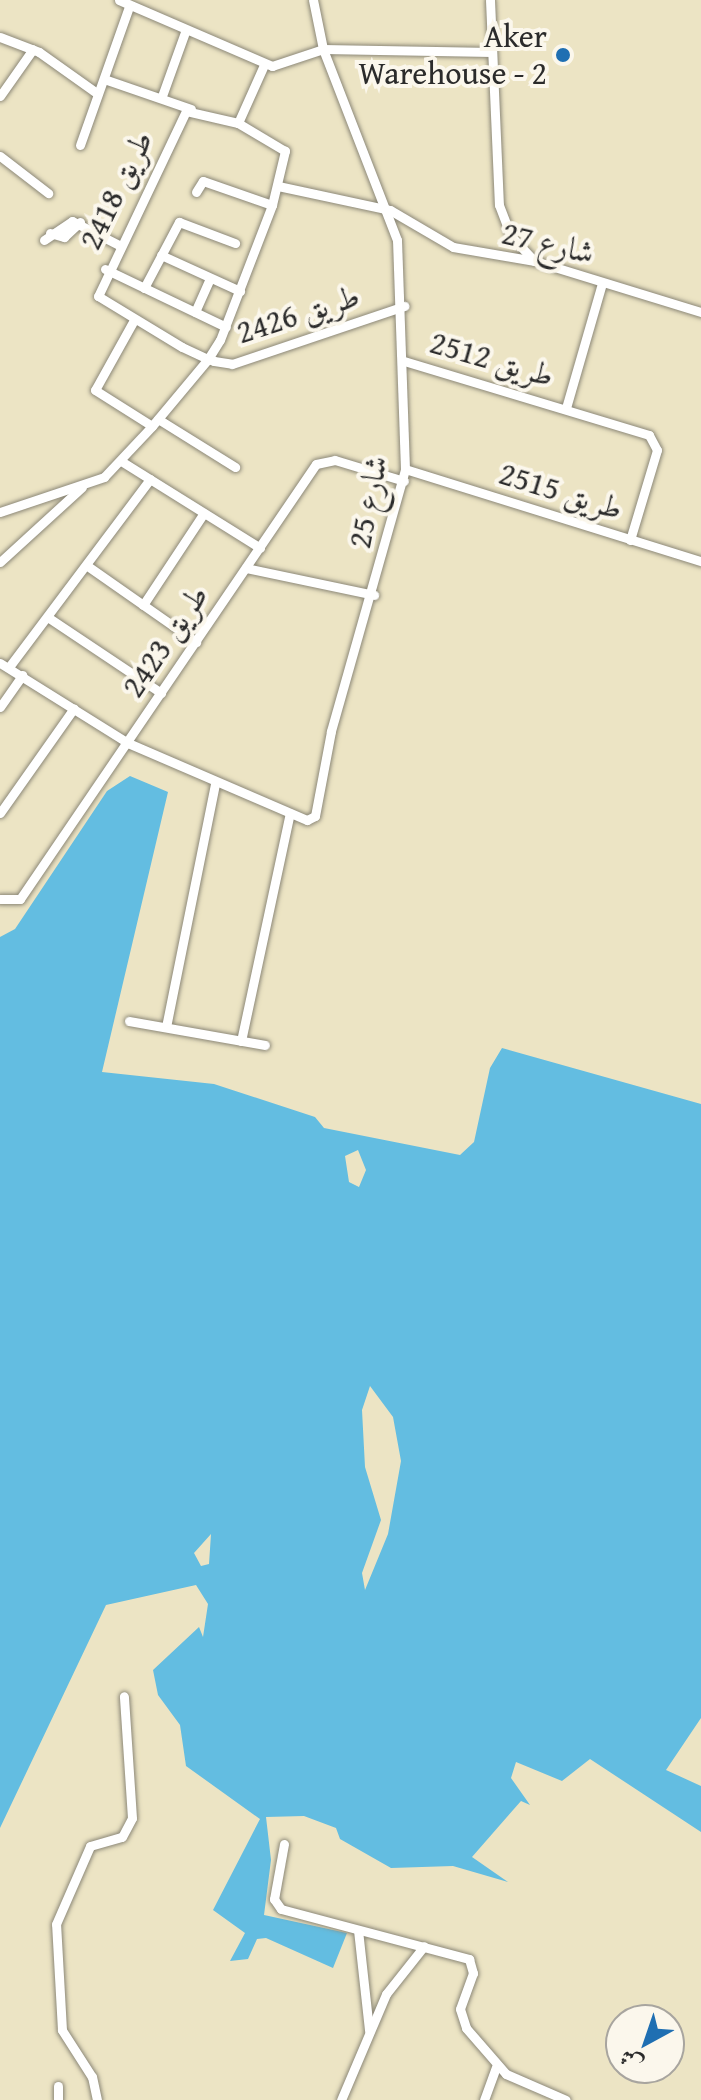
<!DOCTYPE html>
<html>
<head>
<meta charset="utf-8">
<style>
  body { margin:0 }
  #map { position:relative; width:701px; height:2100px; overflow:hidden; background:#ece4c4; font-family:"Gentium Book Plus",Amiri,serif }
  div>[style] { position:absolute }
  .water>* { inset:0; background:#63bde1 }
  .roads { filter:drop-shadow(0 0 2px #8c8878) drop-shadow(0 0 2px #8c8878) }
  .minor>* { height:9px; margin:-4.5px; padding:0 4.5px; transform-origin:4.5px; border-radius:4.5px; background:#fff }
  .dots>* { width:22px; height:22px; translate:-50% -50%; box-sizing:border-box; border:4px solid #fbf7ec; border-radius:50% }
  span { translate:-50% -50%; white-space:nowrap; text-align:center; line-height:1.15; -webkit-text-stroke:8px #fbf7ec; paint-order:stroke }
  .poi-label { font-size:32px; color:#2b2b2b }
  .right { translate:-100% -50%; text-align:right }
  .street-label { font-size:32px; color:#2b2b2b }
  .north { position:absolute; left:605px; top:2004px; width:80px; height:80px; box-sizing:border-box; background:#fbf7ec; border:2px solid #a8a59f; border-radius:50%; rotate:220deg; font-size:22px; font-weight:700; line-height:32px; text-align:center; color:#2b2b2b }
  .north::after { content:''; display:block; margin:auto; width:28px; height:36px; background:#1f6fb2; clip-path:polygon(50% 0,100% 100%,50% 72%,0 100%) }
</style>
</head>
<body>
<div id="map">
  <div class="water">
    <i style="clip-path:polygon(evenodd,130px 776px,168px 792px,102px 1072px,214px 1084px,315px 1117px,324px 1128px,460px 1155px,474px 1142px,490px 1068px,502px 1048px,701px 1104px,701px 1718px,666px 1770px,701px 1786px,701px 1832px,590px 1759px,562px 1781px,516px 1762px,511px 1778px,530px 1805px,521px 1801px,472px 1857px,508px 1882px,453px 1866px,391px 1868px,340px 1839px,336px 1828px,304px 1816px,266px 1817px,271px 1860px,264px 1915px,347px 1933px,333px 1968px,266px 1938px,257px 1939px,248px 1959px,230px 1961px,245px 1933px,213px 1910px,260px 1819px,186px 1766px,180px 1725px,158px 1695px,153px 1670px,199px 1627px,203px 1637px,208px 1604px,196px 1585px,106px 1605px,0 1828px,0 937px,15px 929px,107px 791px,130px 776px,358px 1150px,366px 1170px,359px 1187px,349px 1182px,345px 1156px,358px 1150px,130px 776px,370px 1386px,393px 1417px,401px 1461px,388px 1534px,365px 1590px,362px 1573px,381px 1520px,365px 1467px,362px 1410px,370px 1386px,130px 776px,211px 1534px,209px 1564px,201px 1566px,194px 1553px,211px 1534px)"></i>
  </div>
  <div class="roads">
    <div class="minor">
      <i style="left:119px;top:0;width:167px;rotate:23.3deg"></i>
      <i style="left:272px;top:66px;width:54px;rotate:-18.4deg"></i>
      <i style="left:323px;top:49px;width:169px;rotate:1deg"></i>
      <i style="left:490px;top:0;width:205px;rotate:87.5deg"></i>
      <i style="left:499px;top:205px;width:33px;rotate:69deg"></i>
      <i style="left:511px;top:236px;width:34px;rotate:47deg"></i>
      <i style="left:0;top:37px;width:42px;rotate:21deg"></i>
      <i style="left:39px;top:52px;width:72px;rotate:35.4deg"></i>
      <i style="left:104px;top:79px;width:92px;rotate:19deg"></i>
      <i style="left:0;top:96px;width:57px;rotate:-54.9deg"></i>
      <i style="left:162px;top:96px;width:68px;rotate:-70.2deg"></i>
      <i style="left:238px;top:123px;width:64px;rotate:-65.9deg"></i>
      <i style="left:80px;top:145px;width:146px;rotate:-70.5deg"></i>
      <i style="left:0;top:156px;width:61px;rotate:37.6deg"></i>
      <i style="left:278px;top:186px;width:115px;rotate:12.1deg"></i>
      <i style="left:390px;top:210px;width:73px;rotate:30.4deg"></i>
      <i style="left:453px;top:247px;width:83px;rotate:9.7deg"></i>
      <i style="left:535px;top:261px;width:174px;rotate:17.1deg"></i>
      <i style="left:196px;top:192px;width:13px;rotate:-58deg"></i>
      <i style="left:203px;top:181px;width:73px;rotate:19.2deg"></i>
      <i style="left:50px;top:233px;width:15px;rotate:16deg"></i>
      <i style="left:64px;top:237px;width:22px;rotate:-43deg"></i>
      <i style="left:44px;top:240px;width:34px;rotate:-34deg"></i>
      <i style="left:72px;top:221px;width:51px;rotate:27.1deg"></i>
      <i style="left:161px;top:255px;width:87px;rotate:24.5deg"></i>
      <i style="left:105px;top:269px;width:134px;rotate:25.6deg"></i>
      <i style="left:144px;top:288px;width:75px;rotate:-62.1deg"></i>
      <i style="left:179px;top:222px;width:60px;rotate:20.6deg"></i>
      <i style="left:195px;top:312px;width:37px;rotate:-66deg"></i>
      <i style="left:134px;top:320px;width:80px;rotate:119.1deg"></i>
      <i style="left:95px;top:390px;width:67px;rotate:32.3deg"></i>
      <i style="left:404px;top:361px;width:256px;rotate:16.8deg"></i>
      <i style="left:649px;top:435px;width:17px;rotate:62deg"></i>
      <i style="left:657px;top:450px;width:94px;rotate:106.7deg"></i>
      <i style="left:566px;top:408px;width:130px;rotate:-73.9deg"></i>
      <i style="left:158px;top:419px;width:91px;rotate:31.9deg"></i>
      <i style="left:121px;top:461px;width:164px;rotate:32deg"></i>
      <i style="left:405px;top:469px;width:310px;rotate:17.3deg"></i>
      <i style="left:0;top:512px;width:110px;rotate:-18.6deg"></i>
      <i style="left:104px;top:477px;width:70px;rotate:-46.7deg"></i>
      <i style="left:152px;top:426px;width:87px;rotate:-50.1deg"></i>
      <i style="left:208px;top:359px;width:22px;rotate:-58deg"></i>
      <i style="left:220px;top:340px;width:145px;rotate:-68.9deg"></i>
      <i style="left:272px;top:205px;width:56px;rotate:-76.5deg"></i>
      <i style="left:285px;top:151px;width:55px;rotate:-149.2deg"></i>
      <i style="left:238px;top:123px;width:53px;rotate:-167deg"></i>
      <i style="left:186px;top:111px;width:205px;rotate:115.4deg"></i>
      <i style="left:98px;top:296px;width:98px;rotate:31.3deg"></i>
      <i style="left:182px;top:347px;width:29px;rotate:25deg"></i>
      <i style="left:208px;top:359px;width:6px;rotate:18deg"></i>
      <i style="left:214px;top:361px;width:18px;rotate:9deg"></i>
      <i style="left:232px;top:364px;width:182px;rotate:-18.6deg"></i>
      <i style="left:0;top:562px;width:111px;rotate:-42.4deg"></i>
      <i style="left:89px;top:567px;width:131px;rotate:35deg"></i>
      <i style="left:246px;top:568px;width:131px;rotate:11.9deg"></i>
      <i style="left:143px;top:605px;width:110px;rotate:-56.5deg"></i>
      <i style="left:49px;top:618px;width:135px;rotate:33.8deg"></i>
      <i style="left:0;top:663px;width:151px;rotate:32deg"></i>
      <i style="left:128px;top:743px;width:195px;rotate:23.3deg"></i>
      <i style="left:307px;top:820px;width:9px;rotate:-27deg"></i>
      <i style="left:315px;top:816px;width:86px;rotate:-79.3deg"></i>
      <i style="left:331px;top:731px;width:272px;rotate:-74.2deg"></i>
      <i style="left:405px;top:469px;width:229px;rotate:-92deg"></i>
      <i style="left:397px;top:240px;width:205px;rotate:-111.2deg"></i>
      <i style="left:323px;top:49px;width:50px;rotate:-101.5deg"></i>
      <i style="left:9px;top:667px;width:235px;rotate:-53.1deg"></i>
      <i style="left:0;top:707px;width:39px;rotate:-55deg"></i>
      <i style="left:0;top:813px;width:128px;rotate:-54.8deg"></i>
      <i style="left:0;top:899px;width:20px"></i>
      <i style="left:20px;top:899px;width:526px;rotate:-55.77deg"></i>
      <i style="left:316px;top:464px;width:19px;rotate:-12deg"></i>
      <i style="left:335px;top:460px;width:72px;rotate:16.9deg"></i>
      <i style="left:129px;top:1021px;width:138px;rotate:10deg"></i>
      <i style="left:166px;top:1027px;width:248px;rotate:-78.6deg"></i>
      <i style="left:241px;top:1041px;width:233px;rotate:-77.9deg"></i>
      <i style="left:284px;top:1844px;width:56px;rotate:100.3deg"></i>
      <i style="left:274px;top:1899px;width:12px;rotate:55deg"></i>
      <i style="left:281px;top:1909px;width:195px;rotate:14.9deg"></i>
      <i style="left:469px;top:1959px;width:15px;rotate:74deg"></i>
      <i style="left:473px;top:1973px;width:38px;rotate:110deg"></i>
      <i style="left:460px;top:2009px;width:20px;rotate:72deg"></i>
      <i style="left:466px;top:2028px;width:61px;rotate:49deg"></i>
      <i style="left:506px;top:2074px;width:65px;rotate:23.4deg"></i>
      <i style="left:358px;top:1930px;width:101px;rotate:83.7deg"></i>
      <i style="left:58px;top:2086px;width:14px;rotate:90deg"></i>
      <i style="left:97px;top:2100px;width:24px;rotate:-102deg"></i>
      <i style="left:92px;top:2077px;width:56px;rotate:-122.6deg"></i>
      <i style="left:62px;top:2030px;width:106px;rotate:-93.2deg"></i>
      <i style="left:56px;top:1924px;width:85px;rotate:-66.4deg"></i>
      <i style="left:90px;top:1846px;width:33px;rotate:-16deg"></i>
      <i style="left:122px;top:1837px;width:21px;rotate:-62deg"></i>
      <i style="left:132px;top:1818px;width:122px;rotate:-93.8deg"></i>
      <i style="left:341px;top:2100px;width:115px;rotate:-67deg"></i>
      <i style="left:386px;top:1994px;width:61px;rotate:-51.6deg"></i>
      <i style="left:484px;top:2100px;width:35px;rotate:-70deg"></i>
    </div>
  </div>
  <div class="dots">
    <i style="left:563px;top:55px;background:#1f6fb2"></i>
  </div>
  <div class="poi-label">
    <span class="right" style="left:547px;top:55px">Aker<br>Warehouse - 2</span>
  </div>
  <div class="street-label">
    <span style="left:116px;top:190px;rotate:-64deg">طريق 2418</span>
    <span style="left:548px;top:243px;rotate:13deg">شارع 27</span>
    <span style="left:298px;top:314px;rotate:-18deg">طريق 2426</span>
    <span style="left:492px;top:359px;rotate:16deg">طريق 2512</span>
    <span style="left:561px;top:491px;rotate:17deg">طريق 2515</span>
    <span style="left:368px;top:502px;rotate:-79deg">شارع 25</span>
    <span style="left:165px;top:641px;rotate:-56deg">طريق 2423</span>
  </div>
  <div class="north">ش</div>
</div>
</body>
</html>
